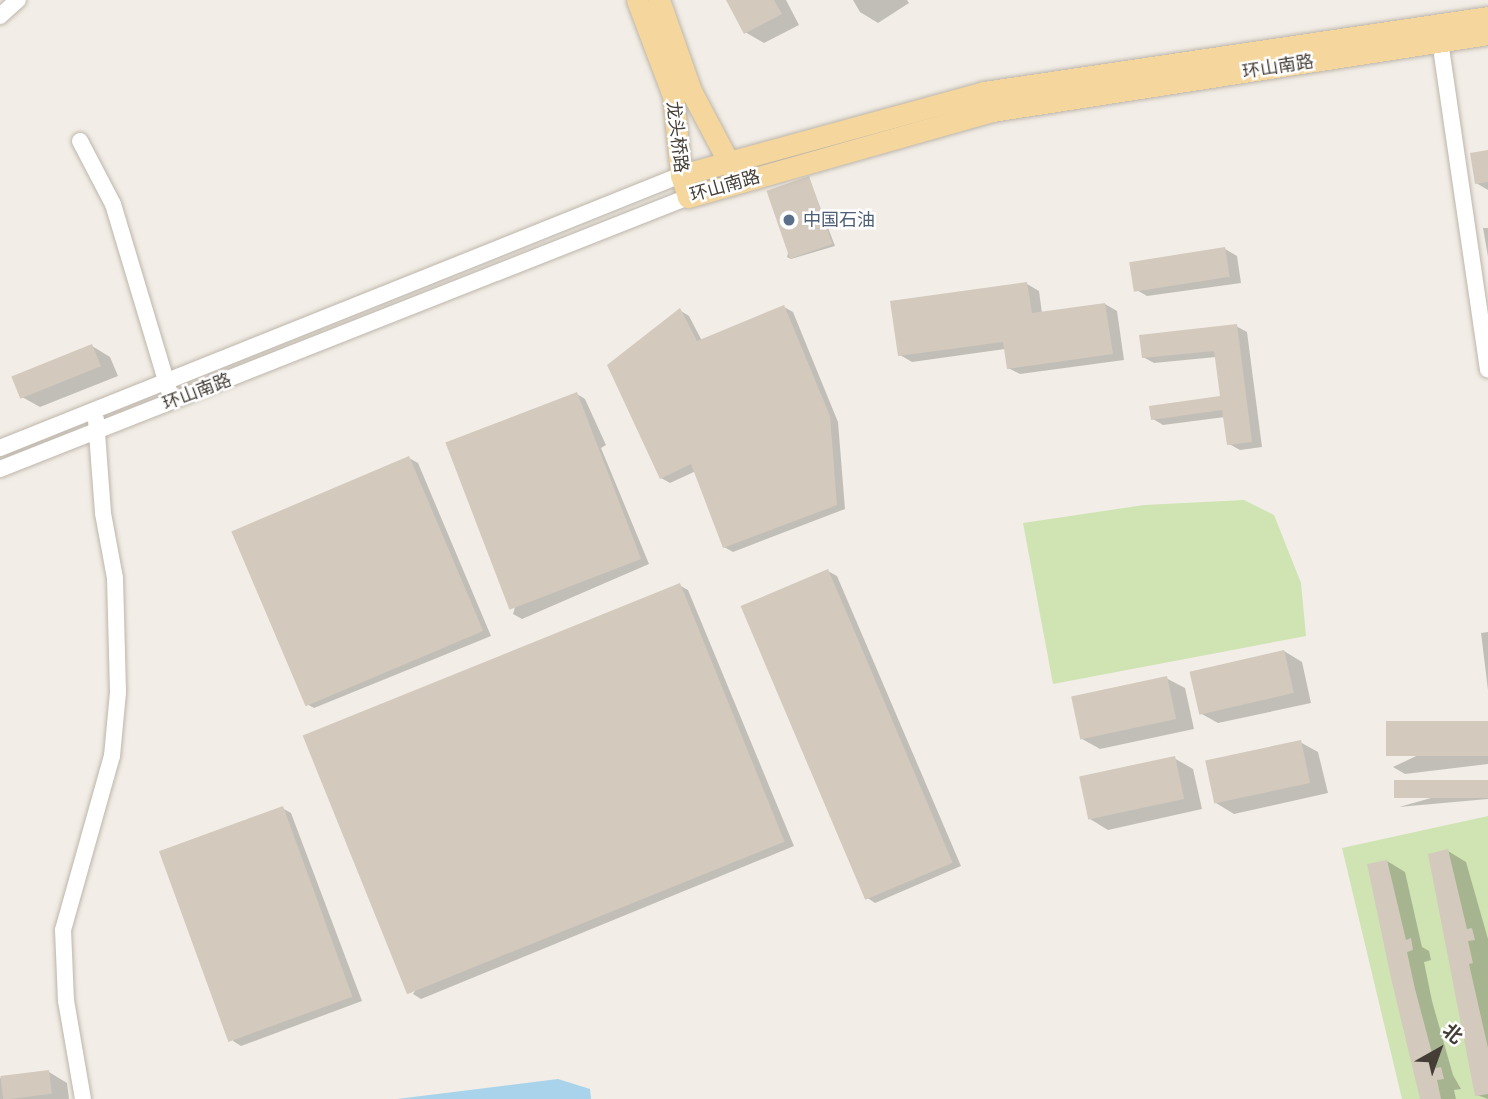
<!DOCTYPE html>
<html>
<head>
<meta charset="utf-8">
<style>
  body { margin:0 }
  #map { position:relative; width:1488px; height:1099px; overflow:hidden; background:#f2eee7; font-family:Signika,"Noto Sans SC",sans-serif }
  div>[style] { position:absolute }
  .green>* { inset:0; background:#d0e3b3 }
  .water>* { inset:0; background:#a8d3ea }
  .shadow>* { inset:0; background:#0003 }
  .building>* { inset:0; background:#d3c9bd; transform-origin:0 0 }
  .roads { filter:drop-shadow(0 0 2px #bdb5aa) drop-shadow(0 0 2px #bdb5aa) }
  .minor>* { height:16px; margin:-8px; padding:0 8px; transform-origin:8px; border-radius:8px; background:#fff }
  .major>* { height:21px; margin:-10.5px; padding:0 10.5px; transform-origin:10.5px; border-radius:10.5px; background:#f5d79d }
  .dots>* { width:19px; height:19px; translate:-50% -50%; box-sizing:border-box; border:4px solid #fff; border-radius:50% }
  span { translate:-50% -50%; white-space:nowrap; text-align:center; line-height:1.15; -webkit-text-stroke:5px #fff; paint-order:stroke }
  .street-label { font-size:18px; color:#443e37 }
  .service-label { font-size:18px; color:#4e5e75 }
  .left { translate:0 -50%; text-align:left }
  .north { position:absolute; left:1404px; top:1015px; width:70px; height:70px; -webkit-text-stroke:5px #fff; paint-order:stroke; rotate:40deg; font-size:19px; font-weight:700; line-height:28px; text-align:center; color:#443e37 }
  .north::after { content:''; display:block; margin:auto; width:24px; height:32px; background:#443e37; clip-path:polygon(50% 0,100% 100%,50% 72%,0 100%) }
</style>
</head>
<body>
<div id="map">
  <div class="green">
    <i style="clip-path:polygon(1244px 500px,1274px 515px,1301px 583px,1306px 636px,1053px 684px,1023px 523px,1144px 505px)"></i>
    <i style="clip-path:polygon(1488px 816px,1488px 1099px,1402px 1099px,1342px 848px)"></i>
  </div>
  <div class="water">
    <i style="clip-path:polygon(558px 1079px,590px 1089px,591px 1099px,397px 1099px)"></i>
  </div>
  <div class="shadow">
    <i style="clip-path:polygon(728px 0,786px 0,799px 25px,764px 43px,745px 32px)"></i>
    <i style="clip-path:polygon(853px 0,907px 0,909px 3px,878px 23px,860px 12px)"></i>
    <i style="clip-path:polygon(1488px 152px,1488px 190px,1476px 183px)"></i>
    <i style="clip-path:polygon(809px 178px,835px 246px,791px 259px,787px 257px)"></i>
    <i style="clip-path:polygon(1483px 228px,1488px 228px,1488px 257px)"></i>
    <i style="clip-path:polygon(1225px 249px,1237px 256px,1241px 283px,1147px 296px,1135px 289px)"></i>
    <i style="clip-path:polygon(1027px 284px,1039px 291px,1042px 313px,1105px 304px,1117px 311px,1124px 360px,1020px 374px,1008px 368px,1005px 349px,912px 362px,900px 355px)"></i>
    <i style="clip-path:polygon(784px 307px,793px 312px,838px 422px,845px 509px,733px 552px,724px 547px,696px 471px,670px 483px,661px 478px,681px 311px,689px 316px,702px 341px)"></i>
    <i style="clip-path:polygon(1236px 326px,1247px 332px,1262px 447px,1240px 450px,1229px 444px,1225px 417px,1163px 425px,1153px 419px,1222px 397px,1216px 357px,1154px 363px,1143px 357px)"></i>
    <i style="clip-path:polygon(92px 346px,110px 357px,118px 376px,40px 407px,22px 397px)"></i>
    <i style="clip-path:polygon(577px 394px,585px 399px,606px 445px,601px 448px,649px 564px,522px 619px,513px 614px)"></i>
    <i style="clip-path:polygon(409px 458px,418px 463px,491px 636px,314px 708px,305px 703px)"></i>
    <i style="clip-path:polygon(828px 571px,837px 576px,961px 866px,875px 903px,866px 897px)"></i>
    <i style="clip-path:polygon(679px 585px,688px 590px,794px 846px,421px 999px,413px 994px)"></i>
    <i style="clip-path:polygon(1488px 632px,1488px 690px,1481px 633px)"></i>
    <i style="clip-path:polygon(1284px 651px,1302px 662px,1311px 703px,1218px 723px,1200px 713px)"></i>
    <i style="clip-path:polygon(1166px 678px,1185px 688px,1194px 729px,1100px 749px,1082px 739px)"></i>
    <i style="clip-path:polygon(1488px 722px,1488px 764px,1405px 774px,1393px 767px)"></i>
    <i style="clip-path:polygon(1300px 742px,1318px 752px,1328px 793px,1234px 814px,1216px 803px)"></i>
    <i style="clip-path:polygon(1174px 758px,1193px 769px,1202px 809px,1108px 830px,1090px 819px)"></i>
    <i style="clip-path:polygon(1488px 782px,1488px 799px,1399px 807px)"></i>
    <i style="clip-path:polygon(282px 808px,291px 813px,362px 1001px,241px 1046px,233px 1041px)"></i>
    <i style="clip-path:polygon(1448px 851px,1466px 862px,1488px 939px,1488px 1099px,1477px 1095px)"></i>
    <i style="clip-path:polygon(1387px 861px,1405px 872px,1422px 947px,1429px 951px,1431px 960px,1424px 962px,1432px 1001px,1453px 1075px,1461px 1089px,1454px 1090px,1456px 1099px,1421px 1099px)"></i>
    <i style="clip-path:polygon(49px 1072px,67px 1083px,69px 1099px,0 1099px,0 1078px)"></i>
  </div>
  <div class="building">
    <i style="clip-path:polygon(726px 0,774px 0,782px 14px,744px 34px)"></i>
    <i style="clip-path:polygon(1488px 150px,1488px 182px,1475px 184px,1470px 153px)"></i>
    <i style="left:809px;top:176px;width:72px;height:45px;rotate:71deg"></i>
    <i style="left:1225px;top:247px;width:30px;height:97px;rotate:81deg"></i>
    <i style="clip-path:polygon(1027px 282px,1032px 313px,1105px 303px,1113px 354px,1007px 369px,1003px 342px,898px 356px,890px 301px)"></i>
    <i style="clip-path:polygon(784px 305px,830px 416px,837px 505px,723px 548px,691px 464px,660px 479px,607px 365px,680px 308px,697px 341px)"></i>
    <i style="clip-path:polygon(1237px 324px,1252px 442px,1227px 445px,1222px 410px,1151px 420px,1149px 406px,1220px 396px,1214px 351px,1142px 358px,1139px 335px)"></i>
    <i style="left:92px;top:344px;width:24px;height:87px;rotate:68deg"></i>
    <i style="left:577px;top:392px;width:179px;height:141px;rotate:69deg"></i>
    <i style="left:409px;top:456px;width:190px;height:193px;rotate:67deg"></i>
    <i style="left:828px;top:569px;width:319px;height:95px;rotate:67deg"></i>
    <i style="left:680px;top:583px;width:279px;height:407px;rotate:68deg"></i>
    <i style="left:1284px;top:650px;width:44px;height:97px;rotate:77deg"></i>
    <i style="left:1167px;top:676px;width:44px;height:98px;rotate:78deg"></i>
    <i style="left:1488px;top:721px;width:35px;height:102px;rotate:90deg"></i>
    <i style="left:1301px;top:740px;width:44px;height:98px;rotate:78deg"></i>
    <i style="left:1175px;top:756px;width:44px;height:98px;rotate:78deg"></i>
    <i style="left:1488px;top:780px;width:18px;height:94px;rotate:90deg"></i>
    <i style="left:283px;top:806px;width:203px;height:132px;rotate:70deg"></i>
    <i style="clip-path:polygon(1448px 849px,1467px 929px,1472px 928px,1475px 940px,1468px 941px,1473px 963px,1469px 964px,1488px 1048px,1488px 1094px,1475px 1096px,1428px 854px)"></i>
    <i style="clip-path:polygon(1387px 860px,1406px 940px,1411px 938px,1413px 950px,1407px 952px,1415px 989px,1436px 1068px,1441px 1067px,1444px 1079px,1437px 1080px,1441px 1099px,1420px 1099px,1391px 978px,1367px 864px)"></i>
    <i style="left:49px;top:1070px;width:24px;height:49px;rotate:83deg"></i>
  </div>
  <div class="roads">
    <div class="minor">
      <i style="left:0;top:16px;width:24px;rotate:-42deg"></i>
      <i style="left:1440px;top:41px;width:332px;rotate:81.7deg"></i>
      <i style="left:80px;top:141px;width:71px;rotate:62.4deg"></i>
      <i style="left:113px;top:204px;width:195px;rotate:73.3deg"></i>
      <i style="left:0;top:448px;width:734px;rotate:-21.84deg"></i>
      <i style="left:0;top:469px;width:740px;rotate:-21.57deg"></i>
      <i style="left:83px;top:1099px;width:99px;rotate:-99.8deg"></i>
      <i style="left:66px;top:1001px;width:71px;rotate:-92.4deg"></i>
      <i style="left:63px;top:930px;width:181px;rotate:-74.3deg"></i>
      <i style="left:112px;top:756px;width:64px;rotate:-84.6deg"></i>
      <i style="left:118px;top:692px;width:114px;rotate:-91.5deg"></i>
      <i style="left:115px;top:578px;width:66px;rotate:-100.5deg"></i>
      <i style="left:103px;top:513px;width:94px;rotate:-94.3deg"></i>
    </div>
    <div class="major">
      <i style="left:637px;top:0;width:103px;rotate:69.4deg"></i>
      <i style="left:673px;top:96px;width:79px;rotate:84.2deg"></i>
      <i style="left:681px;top:175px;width:23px;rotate:72deg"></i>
      <i style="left:688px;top:197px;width:316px;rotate:-15.8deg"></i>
      <i style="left:992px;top:111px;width:502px;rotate:-8.82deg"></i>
      <i style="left:659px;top:0;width:96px;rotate:70.6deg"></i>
      <i style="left:691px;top:91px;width:94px;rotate:62.1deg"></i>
      <i style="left:681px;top:175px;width:314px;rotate:-15.3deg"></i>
      <i style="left:984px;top:92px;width:510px;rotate:-8.46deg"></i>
    </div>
  </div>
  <div class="dots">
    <i style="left:789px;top:220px;background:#5c6f8a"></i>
  </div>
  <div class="street-label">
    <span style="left:1278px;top:67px;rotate:-9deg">环山南路</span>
    <span style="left:677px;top:137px;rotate:83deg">龙头桥路</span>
    <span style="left:725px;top:186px;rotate:-16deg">环山南路</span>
    <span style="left:197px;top:392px;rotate:-21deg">环山南路</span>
  </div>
  <div class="service-label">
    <span class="left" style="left:803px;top:220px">中国石油</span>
  </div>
  <div class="north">北</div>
</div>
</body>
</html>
